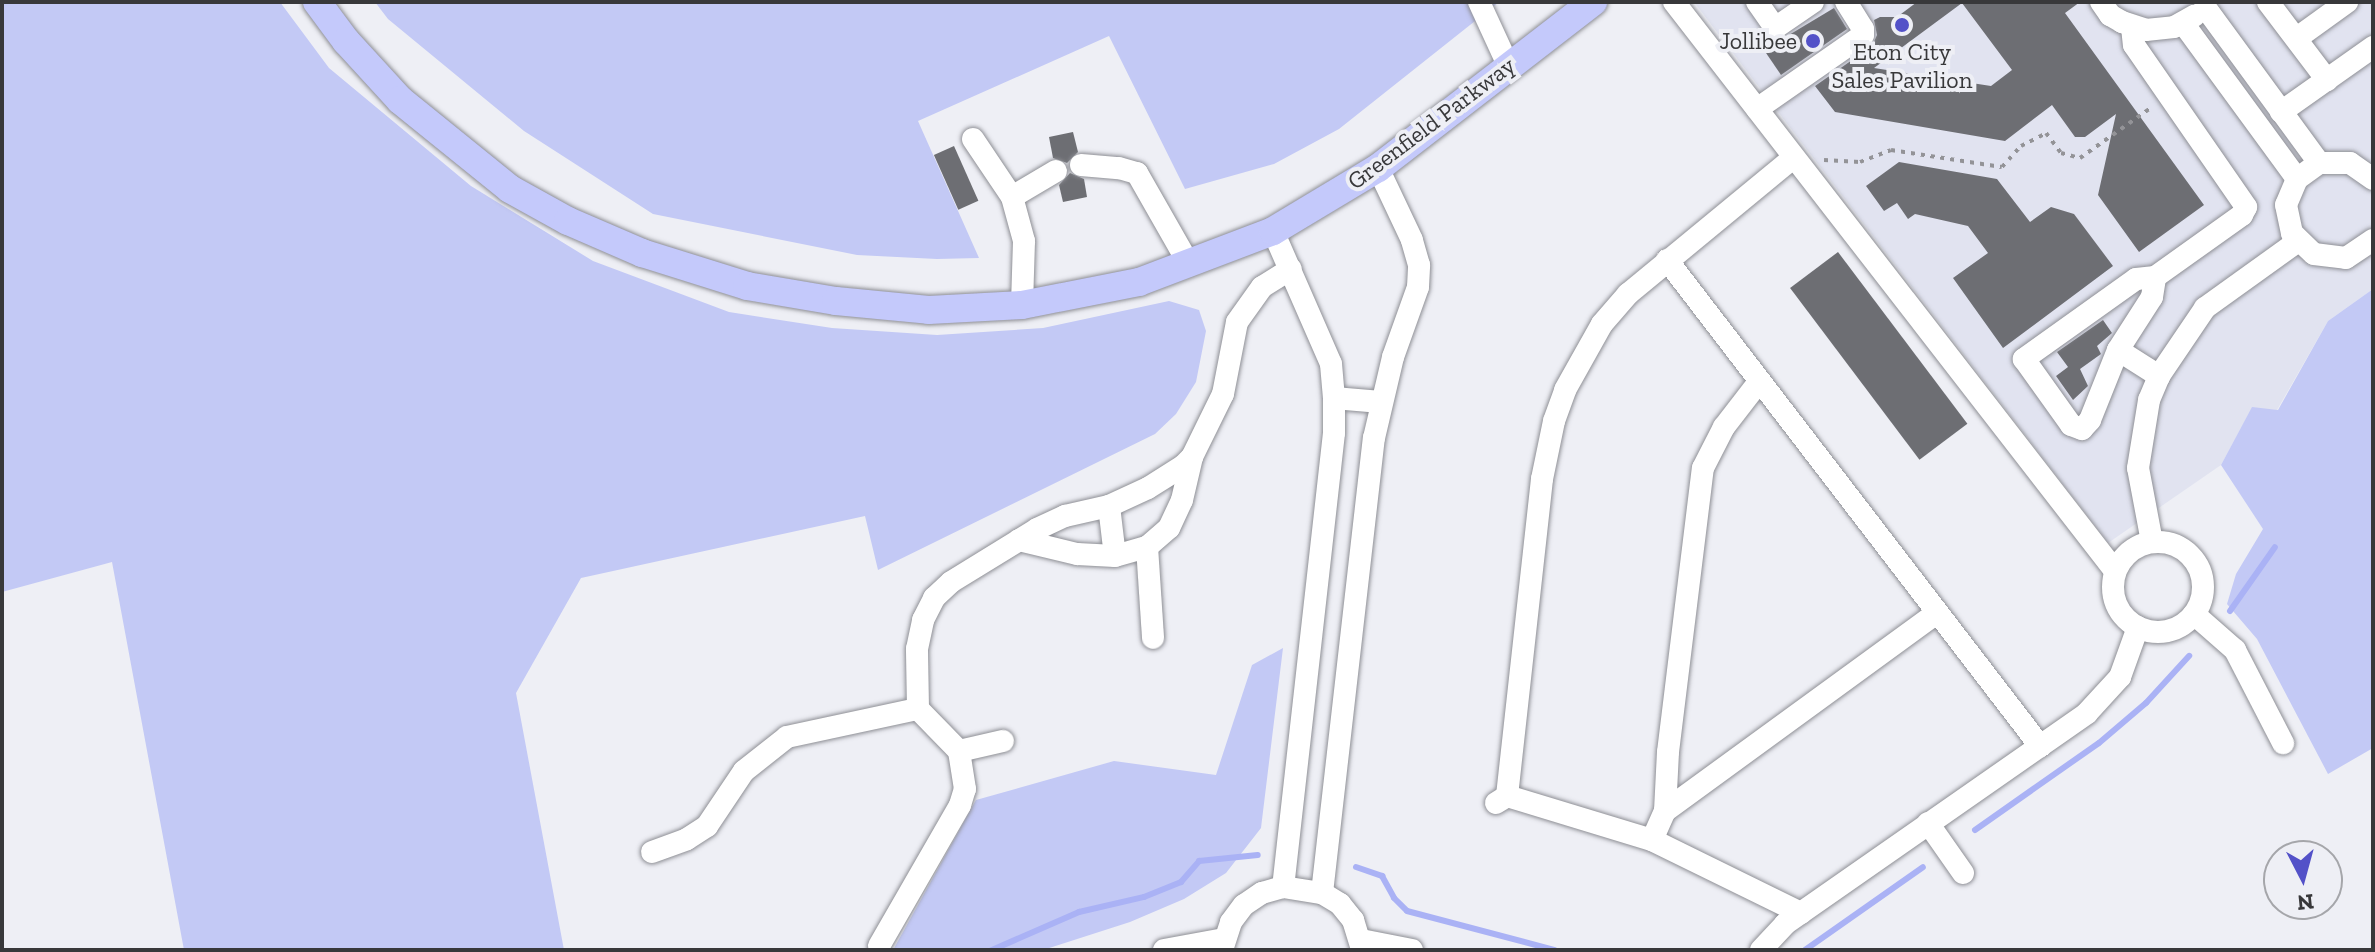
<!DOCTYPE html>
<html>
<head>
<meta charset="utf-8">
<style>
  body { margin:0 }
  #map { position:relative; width:2375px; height:952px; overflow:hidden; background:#eeeff5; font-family:"Zilla Slab",serif }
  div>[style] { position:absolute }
  .built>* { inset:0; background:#e1e3f0 }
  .green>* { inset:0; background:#c3c9f5 }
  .stream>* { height:6px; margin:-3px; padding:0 3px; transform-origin:3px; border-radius:3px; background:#aab2f5 }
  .building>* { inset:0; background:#6d6e73; transform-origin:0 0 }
  .path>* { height:4px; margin-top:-2px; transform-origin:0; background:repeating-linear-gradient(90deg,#939397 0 4px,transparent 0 10px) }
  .roads { filter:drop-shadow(0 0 2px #8e8f95) drop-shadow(0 0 2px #8e8f95) }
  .minor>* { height:22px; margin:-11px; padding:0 11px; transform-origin:11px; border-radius:11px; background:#fff }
  .minor>.ring { margin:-11px; padding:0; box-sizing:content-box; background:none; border:22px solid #fff; border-radius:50% }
  .major>* { height:28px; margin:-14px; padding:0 14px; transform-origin:14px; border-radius:14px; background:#c4c9fb }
  .dots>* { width:22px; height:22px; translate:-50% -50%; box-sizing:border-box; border:4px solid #eeeff5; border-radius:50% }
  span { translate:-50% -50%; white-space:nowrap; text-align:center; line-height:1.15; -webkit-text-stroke:8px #eeeff5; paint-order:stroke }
  .poi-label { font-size:24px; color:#38383a }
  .right { translate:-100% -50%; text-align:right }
  .street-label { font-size:24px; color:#38383a }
  .frame { position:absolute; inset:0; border:4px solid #38383a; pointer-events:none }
  .north { position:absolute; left:2263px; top:840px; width:80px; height:80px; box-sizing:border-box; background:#eeeff5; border:2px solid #a5a6aa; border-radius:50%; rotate:174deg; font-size:22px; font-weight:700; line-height:32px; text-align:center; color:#38383a }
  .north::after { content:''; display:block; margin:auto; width:28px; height:36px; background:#5351c8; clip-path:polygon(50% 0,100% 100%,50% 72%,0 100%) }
</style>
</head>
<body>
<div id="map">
  <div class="built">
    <i style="clip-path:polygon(1694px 2px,2373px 2px,2373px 289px,2328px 321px,2277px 410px,2252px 408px,2221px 465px,2108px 543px)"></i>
  </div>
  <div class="green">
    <i style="clip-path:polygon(2px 2px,280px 2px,329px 68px,471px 186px,593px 261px,729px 312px,832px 328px,937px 335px,1043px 328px,1169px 301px,1199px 310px,1206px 331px,1196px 382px,1176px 414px,1155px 434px,878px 570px,865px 516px,581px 578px,516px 693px,564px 950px,184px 950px,112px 562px,2px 592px)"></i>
    <i style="clip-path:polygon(375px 2px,1499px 2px,1339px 129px,1274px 164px,1185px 189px,1109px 36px,918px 121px,979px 258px,937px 259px,857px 255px,653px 214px,524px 131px,388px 19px)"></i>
    <i style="clip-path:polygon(2373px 289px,2373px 748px,2328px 774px,2257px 639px,2227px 604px,2236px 574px,2263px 529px,2221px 465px,2252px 407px,2278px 410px,2328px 321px)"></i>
    <i style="clip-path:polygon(1283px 648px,1261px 828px,1226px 873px,1184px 899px,1130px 922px,1043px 950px,893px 950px,976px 800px,1114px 761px,1216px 775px,1252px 665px)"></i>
  </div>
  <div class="stream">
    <i style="left:2230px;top:611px;width:78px;rotate:-54.9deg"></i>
    <i style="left:1975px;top:830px;width:151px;rotate:-35.1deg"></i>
    <i style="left:2099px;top:743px;width:62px;rotate:-40.4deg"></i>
    <i style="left:2146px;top:703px;width:64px;rotate:-47.5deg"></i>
    <i style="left:1356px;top:867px;width:28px;rotate:19deg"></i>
    <i style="left:1382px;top:876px;width:25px;rotate:61deg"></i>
    <i style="left:1394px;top:898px;width:18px;rotate:45deg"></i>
    <i style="left:1407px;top:911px;width:153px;rotate:14.8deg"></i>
    <i style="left:992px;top:950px;width:95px;rotate:-23.6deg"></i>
    <i style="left:1079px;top:912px;width:67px;rotate:-13deg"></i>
    <i style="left:1144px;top:897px;width:40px;rotate:-22deg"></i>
    <i style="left:1181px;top:882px;width:28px;rotate:-49deg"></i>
    <i style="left:1199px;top:861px;width:59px;rotate:-5.8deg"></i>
    <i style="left:1805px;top:950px;width:144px;rotate:-35.1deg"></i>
  </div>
  <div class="building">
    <i style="clip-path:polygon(evenodd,1917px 2px,2080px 2px,2065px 13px,2204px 205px,2139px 252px,2098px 195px,2116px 114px,2085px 137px,2075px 137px,2052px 105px,2005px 141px,1835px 112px,1815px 86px,1872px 46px,1877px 35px,1874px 20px,1880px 17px,1897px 17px,1917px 2px,1962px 3px,2012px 70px,1991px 86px,1874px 68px,1962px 3px)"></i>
    <i style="clip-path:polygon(1834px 8px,1847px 29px,1781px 75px,1764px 50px)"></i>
    <i style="clip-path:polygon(1073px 132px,1078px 152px,1067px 163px,1053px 158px,1049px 137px)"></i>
    <i style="left:954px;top:146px;width:60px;height:22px;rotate:66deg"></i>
    <i style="clip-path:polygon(1899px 162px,1997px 179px,2030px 222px,2051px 207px,2074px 214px,2113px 266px,2003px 348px,1953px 278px,1988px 253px,1968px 226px,1915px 214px,1908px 219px,1897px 203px,1884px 211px,1866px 186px)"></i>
    <i style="clip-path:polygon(1070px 173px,1084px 179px,1087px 197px,1063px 202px,1059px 185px)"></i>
    <i style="left:1838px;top:252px;width:215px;height:60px;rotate:53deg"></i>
    <i style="clip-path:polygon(2103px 320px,2112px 333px,2097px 346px,2101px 354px,2080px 369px,2088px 386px,2073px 400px,2056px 376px,2068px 367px,2057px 352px)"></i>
  </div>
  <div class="path">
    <i style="left:1824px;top:160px;width:36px;rotate:3deg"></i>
    <i style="left:1860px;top:162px;width:33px;rotate:-21deg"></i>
    <i style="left:1891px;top:150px;width:112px;rotate:8.7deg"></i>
    <i style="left:2002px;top:167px;width:28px;rotate:-48deg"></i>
    <i style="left:2021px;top:146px;width:28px;rotate:-27deg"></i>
    <i style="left:2046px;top:133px;width:25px;rotate:53deg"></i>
    <i style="left:2061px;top:153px;width:20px;rotate:15deg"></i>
    <i style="left:2080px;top:158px;width:88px;rotate:-35.3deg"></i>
  </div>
  <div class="roads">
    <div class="minor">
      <i style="left:1479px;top:2px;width:69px;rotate:65.3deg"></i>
      <i style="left:1674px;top:2px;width:720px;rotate:52.22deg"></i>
      <i style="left:1757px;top:2px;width:32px;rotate:55deg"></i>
      <i style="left:1775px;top:28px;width:46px;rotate:-34.4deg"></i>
      <i style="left:2101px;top:2px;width:16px;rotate:55deg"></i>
      <i style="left:2110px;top:15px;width:14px;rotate:30deg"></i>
      <i style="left:2122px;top:22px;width:25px;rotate:18deg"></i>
      <i style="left:2146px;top:30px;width:28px;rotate:-6deg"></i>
      <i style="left:2174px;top:27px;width:23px;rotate:-29deg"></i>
      <i style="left:2268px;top:2px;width:98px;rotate:52.9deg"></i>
      <i style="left:2205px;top:7px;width:193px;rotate:53.8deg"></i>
      <i style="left:2183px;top:23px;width:193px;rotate:53.8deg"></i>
      <i style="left:2132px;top:27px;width:18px;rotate:84deg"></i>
      <i style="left:2134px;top:45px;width:197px;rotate:55.3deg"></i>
      <i style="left:2246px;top:207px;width:9px;rotate:117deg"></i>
      <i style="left:2242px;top:215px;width:107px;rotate:144.5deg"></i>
      <i style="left:2155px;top:277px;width:19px;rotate:174deg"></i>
      <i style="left:2136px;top:279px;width:138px;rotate:144.5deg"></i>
      <i style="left:2024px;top:359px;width:81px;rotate:54.5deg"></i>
      <i style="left:2071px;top:425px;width:12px;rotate:20deg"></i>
      <i style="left:2082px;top:429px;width:12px;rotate:-48deg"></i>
      <i style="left:2090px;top:420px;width:75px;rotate:-68.2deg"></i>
      <i style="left:2118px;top:350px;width:63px;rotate:-57.3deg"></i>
      <i style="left:2152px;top:297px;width:20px;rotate:-81deg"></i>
      <i style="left:2297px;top:38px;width:62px;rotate:-35.8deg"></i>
      <i style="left:1757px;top:109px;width:129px;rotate:-34.9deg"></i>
      <i style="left:1863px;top:35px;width:6px;rotate:-90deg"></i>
      <i style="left:1863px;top:29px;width:32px;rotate:-122deg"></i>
      <i style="left:2281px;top:112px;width:113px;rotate:-35.2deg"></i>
      <i style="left:973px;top:139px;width:70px;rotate:56.1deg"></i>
      <i style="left:1012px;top:197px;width:46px;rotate:74.7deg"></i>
      <i style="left:1024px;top:241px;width:64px;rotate:91.8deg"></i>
      <i style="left:1081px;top:165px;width:38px;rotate:5deg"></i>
      <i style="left:1119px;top:168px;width:19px;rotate:16deg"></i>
      <i style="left:1137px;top:173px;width:105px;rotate:60.3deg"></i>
      <i style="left:2373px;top:179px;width:28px;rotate:-145deg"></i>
      <i style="left:2350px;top:163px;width:31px;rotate:180deg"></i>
      <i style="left:2319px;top:163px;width:27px;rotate:144deg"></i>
      <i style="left:2297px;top:179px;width:28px;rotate:113deg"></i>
      <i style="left:2286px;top:205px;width:29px;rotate:78deg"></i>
      <i style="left:2292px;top:233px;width:30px;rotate:44deg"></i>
      <i style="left:2314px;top:254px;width:32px;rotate:7deg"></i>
      <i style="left:2346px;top:258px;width:32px;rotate:-34deg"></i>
      <i style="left:1012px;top:197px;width:51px;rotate:-30.6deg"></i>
      <i style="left:1273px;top:231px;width:145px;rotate:66.4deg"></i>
      <i style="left:1331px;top:364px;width:34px;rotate:85deg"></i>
      <i style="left:1334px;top:398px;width:35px;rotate:90deg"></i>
      <i style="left:1334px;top:433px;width:457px;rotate:96.4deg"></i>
      <i style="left:1667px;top:260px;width:613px;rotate:52.49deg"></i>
      <i style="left:2118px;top:350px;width:49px;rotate:32.4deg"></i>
      <i style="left:1334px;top:398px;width:47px;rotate:4.9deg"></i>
      <i style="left:1109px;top:506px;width:50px;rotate:83.2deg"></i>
      <i style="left:1019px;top:540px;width:60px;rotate:13.6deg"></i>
      <i style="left:1077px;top:554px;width:38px;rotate:3deg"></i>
      <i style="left:1115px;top:556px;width:33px;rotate:-16deg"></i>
      <i style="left:1147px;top:547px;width:29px;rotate:-41deg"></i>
      <i style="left:1169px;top:528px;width:31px;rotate:-65deg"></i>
      <i style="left:1182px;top:500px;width:44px;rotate:-76.9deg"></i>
      <i style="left:2152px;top:542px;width:75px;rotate:-100.7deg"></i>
      <i style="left:2138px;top:468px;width:69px;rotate:-80.8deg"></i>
      <i style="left:2149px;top:400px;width:26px;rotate:-67deg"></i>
      <i style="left:2159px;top:376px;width:82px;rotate:-55.9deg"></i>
      <i style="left:2205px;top:308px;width:113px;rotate:-35.7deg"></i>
      <i class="ring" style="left:2113px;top:542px;width:68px;height:68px"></i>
      <i style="left:1147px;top:547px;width:91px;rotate:86.2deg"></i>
      <i style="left:2194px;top:614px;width:55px;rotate:41.3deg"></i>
      <i style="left:2235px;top:650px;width:105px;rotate:62.7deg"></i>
      <i style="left:959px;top:751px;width:45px;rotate:-12.8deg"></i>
      <i style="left:1507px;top:796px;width:319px;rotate:-83.7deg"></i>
      <i style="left:1542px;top:479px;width:59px;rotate:-78.3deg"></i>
      <i style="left:1554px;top:421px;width:33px;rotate:-70deg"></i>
      <i style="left:1565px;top:390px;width:76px;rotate:-60.7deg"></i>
      <i style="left:1602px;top:324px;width:40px;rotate:-49deg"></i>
      <i style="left:1628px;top:294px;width:214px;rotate:-39.5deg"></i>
      <i style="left:1496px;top:803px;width:13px;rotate:-32deg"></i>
      <i style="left:1507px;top:796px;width:152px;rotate:16.9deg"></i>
      <i style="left:1652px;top:840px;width:166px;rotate:26.1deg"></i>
      <i style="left:1665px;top:811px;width:336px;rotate:-36.1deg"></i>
      <i style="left:1928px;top:823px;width:61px;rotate:55deg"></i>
      <i style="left:1652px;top:840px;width:32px;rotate:-66deg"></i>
      <i style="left:1665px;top:811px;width:59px;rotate:-87.1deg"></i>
      <i style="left:1668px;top:752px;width:286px;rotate:-83deg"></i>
      <i style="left:1703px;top:468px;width:46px;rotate:-62.9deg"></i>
      <i style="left:1724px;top:427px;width:56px;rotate:-52.3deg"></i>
      <i style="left:652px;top:852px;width:37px;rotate:-20deg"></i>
      <i style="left:687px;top:839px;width:24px;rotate:-33deg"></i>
      <i style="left:707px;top:826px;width:66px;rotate:-56.1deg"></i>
      <i style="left:744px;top:771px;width:55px;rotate:-38.3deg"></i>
      <i style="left:787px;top:737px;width:134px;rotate:-12.1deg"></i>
      <i style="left:1322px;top:893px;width:458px;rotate:-83.5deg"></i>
      <i style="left:1374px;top:438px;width:83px;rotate:-76.8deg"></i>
      <i style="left:1393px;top:357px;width:74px;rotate:-70.3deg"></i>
      <i style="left:1418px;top:287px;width:22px;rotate:-87deg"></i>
      <i style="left:1419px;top:265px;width:26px;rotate:-106deg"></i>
      <i style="left:1412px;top:240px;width:80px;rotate:-115.3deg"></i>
      <i style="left:1361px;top:940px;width:52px;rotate:11.1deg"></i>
      <i style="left:879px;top:946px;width:163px;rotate:-60.1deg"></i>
      <i style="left:960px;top:805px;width:17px;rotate:-73deg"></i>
      <i style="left:965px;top:789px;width:38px;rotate:-99deg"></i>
      <i style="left:959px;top:751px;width:59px;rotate:-134.3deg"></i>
      <i style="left:918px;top:709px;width:60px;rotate:-91deg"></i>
      <i style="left:917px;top:649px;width:30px;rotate:-78deg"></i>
      <i style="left:923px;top:620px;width:25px;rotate:-63deg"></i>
      <i style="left:934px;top:598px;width:23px;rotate:-43deg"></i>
      <i style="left:951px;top:582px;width:101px;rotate:-31.6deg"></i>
      <i style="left:1037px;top:529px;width:31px;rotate:-25deg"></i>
      <i style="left:1065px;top:516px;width:45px;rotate:-12.8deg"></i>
      <i style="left:1109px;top:506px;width:43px;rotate:-24.8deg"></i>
      <i style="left:1148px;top:488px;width:41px;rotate:-32.2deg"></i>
      <i style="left:1183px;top:466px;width:13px;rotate:-45deg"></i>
      <i style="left:1192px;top:457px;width:70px;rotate:-63.8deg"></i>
      <i style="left:1223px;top:394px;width:73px;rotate:-79deg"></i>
      <i style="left:1237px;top:322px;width:43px;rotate:-54.5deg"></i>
      <i style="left:1262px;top:287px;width:34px;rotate:-32deg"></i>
      <i style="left:1164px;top:950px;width:61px;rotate:-10.4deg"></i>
      <i style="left:1222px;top:950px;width:29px;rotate:-72deg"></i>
      <i style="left:1231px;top:922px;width:21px;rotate:-53deg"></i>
      <i style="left:1244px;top:905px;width:22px;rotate:-34deg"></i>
      <i style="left:1262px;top:893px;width:22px;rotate:-16deg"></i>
      <i style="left:1283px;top:887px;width:39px;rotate:9deg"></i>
      <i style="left:1322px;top:893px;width:21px;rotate:31deg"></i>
      <i style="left:1340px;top:904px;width:21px;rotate:51deg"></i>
      <i style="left:1353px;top:920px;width:31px;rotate:73deg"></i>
      <i style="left:1761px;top:950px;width:35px;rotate:-47deg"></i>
      <i style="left:1785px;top:924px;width:368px;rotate:-34.9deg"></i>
      <i style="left:2087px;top:713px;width:49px;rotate:-47.5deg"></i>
      <i style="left:2120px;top:677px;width:53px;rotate:-70.2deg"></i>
    </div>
    <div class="major">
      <i style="left:317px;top:2px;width:49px;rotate:53.4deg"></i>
      <i style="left:346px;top:41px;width:80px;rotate:47.5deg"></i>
      <i style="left:400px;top:100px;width:141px;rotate:39deg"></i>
      <i style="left:510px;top:189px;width:66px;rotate:28.9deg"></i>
      <i style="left:568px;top:221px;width:81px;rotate:23.4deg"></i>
      <i style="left:642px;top:253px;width:110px;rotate:17.4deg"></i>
      <i style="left:747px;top:286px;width:90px;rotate:9.6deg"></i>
      <i style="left:836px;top:301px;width:93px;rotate:5.5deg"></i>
      <i style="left:929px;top:310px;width:93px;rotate:-3.1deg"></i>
      <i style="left:1022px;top:305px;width:119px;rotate:-11.1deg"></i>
      <i style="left:1139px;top:282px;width:143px;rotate:-20.8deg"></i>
      <i style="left:1273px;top:231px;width:122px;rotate:-31deg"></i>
      <i style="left:1378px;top:168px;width:272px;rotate:-37.7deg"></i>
    </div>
  </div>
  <div class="dots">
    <i style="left:1902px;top:25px;background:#5351c8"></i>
    <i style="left:1813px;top:41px;background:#5351c8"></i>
  </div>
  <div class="poi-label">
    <span class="right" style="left:1797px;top:41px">Jollibee</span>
    <span style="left:1902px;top:66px">Eton City<br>Sales Pavilion</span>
  </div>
  <div class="street-label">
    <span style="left:1431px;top:123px;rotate:-37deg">Greenfield Parkway</span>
  </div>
  <div class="frame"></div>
  <div class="north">N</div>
</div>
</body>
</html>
